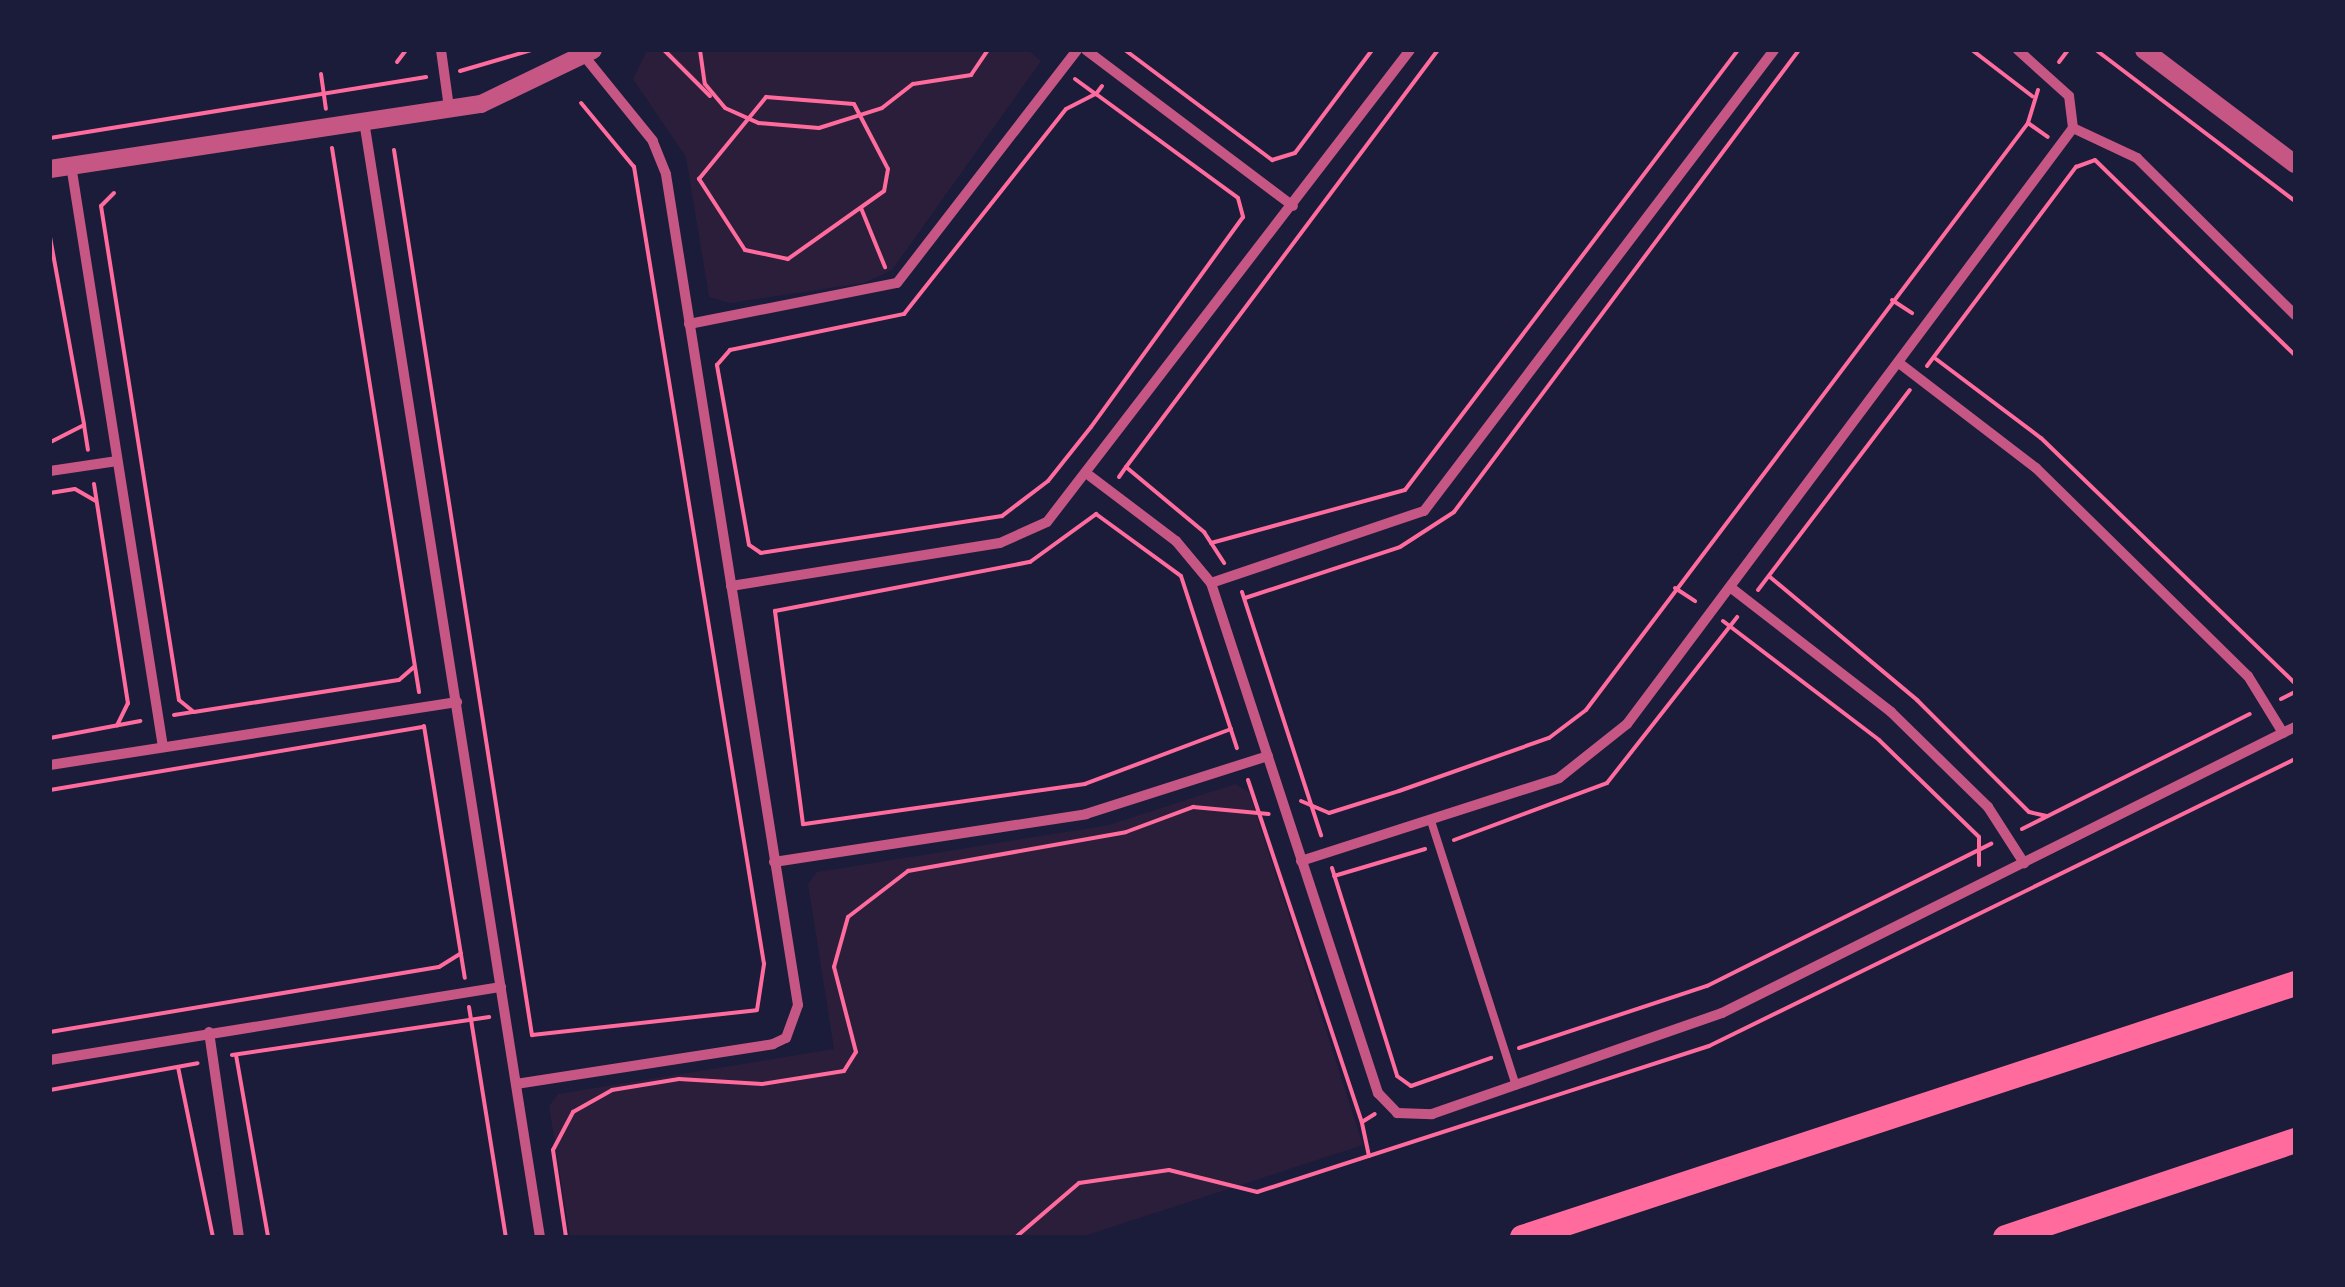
<!DOCTYPE html>
<html>
<head>
<meta charset="utf-8">
<style>
  body { margin:0 }
  #map { position:relative; width:2345px; height:1287px; overflow:hidden; background:#1b1b3a; font-family:Cabin,sans-serif }
  div>[style] { position:absolute }
  .green>* { inset:0; background:#2a1e3b }
  .path>* { height:4px; margin:-2px; padding:0 2px; transform-origin:2px; border-radius:2px; background:#ff6b9d }
  .service>* { height:8px; margin:-4px; padding:0 4px; transform-origin:4px; border-radius:4px; background:#c65784 }
  .minor>* { height:10px; margin:-5px; padding:0 5px; transform-origin:5px; border-radius:5px; background:#c65784 }
  .tertiary>* { height:18px; margin:-9px; padding:0 9px; transform-origin:9px; border-radius:9px; background:#c65784 }
  .motorway>* { height:25px; margin:-12.5px; padding:0 12.5px; transform-origin:12.5px; border-radius:12.5px; background:#ff6b9d }
  span { translate:-50% -50%; white-space:nowrap; text-align:center; line-height:1.15; -webkit-text-stroke:8px #1b1b3a; paint-order:stroke }
  .frame { position:absolute; inset:0; border:52px solid #1b1b3a; pointer-events:none }
</style>
</head>
<body>
<div id="map">
  <div class="green">
    <i style="clip-path:polygon(647px 50px,1028px 50px,1041px 61px,892px 270px,864px 283px,730px 303px,709px 297px,686px 157px,633px 79px)"></i>
    <i style="clip-path:polygon(1235px 784px,1249px 792px,1363px 1145px,1081px 1237px,570px 1237px,549px 1106px,558px 1094px,834px 1049px,808px 884px,817px 872px,1109px 825px)"></i>
  </div>
  <div class="path">
    <i style="left:664px;top:50px;width:65px;rotate:45deg"></i>
    <i style="left:700px;top:50px;width:34px;rotate:82deg"></i>
    <i style="left:705px;top:84px;width:31px;rotate:50deg"></i>
    <i style="left:725px;top:108px;width:37px;rotate:24deg"></i>
    <i style="left:759px;top:123px;width:60px;rotate:4.8deg"></i>
    <i style="left:819px;top:128px;width:66px;rotate:-17.6deg"></i>
    <i style="left:882px;top:108px;width:39px;rotate:-38deg"></i>
    <i style="left:913px;top:84px;width:59px;rotate:-8.8deg"></i>
    <i style="left:971px;top:75px;width:30px;rotate:-56deg"></i>
    <i style="left:1125px;top:50px;width:184px;rotate:36.8deg"></i>
    <i style="left:1272px;top:160px;width:24px;rotate:-17deg"></i>
    <i style="left:1295px;top:153px;width:129px;rotate:-53.2deg"></i>
    <i style="left:1972px;top:50px;width:76px;rotate:37.5deg"></i>
    <i style="left:2096px;top:50px;width:250px;rotate:37.2deg"></i>
    <i style="left:397px;top:62px;width:15px;rotate:-53deg"></i>
    <i style="left:2059px;top:62px;width:15px;rotate:-53deg"></i>
    <i style="left:460px;top:71px;width:75px;rotate:-16.3deg"></i>
    <i style="left:321px;top:74px;width:35px;rotate:82deg"></i>
    <i style="left:1075px;top:79px;width:26px;rotate:36deg"></i>
    <i style="left:1096px;top:94px;width:10px;rotate:-53deg"></i>
    <i style="left:2038px;top:90px;width:34px;rotate:107deg"></i>
    <i style="left:2028px;top:123px;width:24px;rotate:35deg"></i>
    <i style="left:1096px;top:94px;width:176px;rotate:36.2deg"></i>
    <i style="left:1238px;top:198px;width:20px;rotate:75deg"></i>
    <i style="left:1243px;top:217px;width:259px;rotate:125.9deg"></i>
    <i style="left:1091px;top:427px;width:69px;rotate:128.5deg"></i>
    <i style="left:1048px;top:481px;width:58px;rotate:142.7deg"></i>
    <i style="left:1002px;top:516px;width:244px;rotate:171.3deg"></i>
    <i style="left:761px;top:553px;width:14px;rotate:-146deg"></i>
    <i style="left:749px;top:545px;width:183px;rotate:-100.1deg"></i>
    <i style="left:717px;top:365px;width:20px;rotate:-49deg"></i>
    <i style="left:730px;top:350px;width:178px;rotate:-11.7deg"></i>
    <i style="left:904px;top:314px;width:261px;rotate:-51.7deg"></i>
    <i style="left:1066px;top:109px;width:34px;rotate:-27deg"></i>
    <i style="left:766px;top:97px;width:88px;rotate:4.5deg"></i>
    <i style="left:854px;top:104px;width:73px;rotate:62.4deg"></i>
    <i style="left:888px;top:169px;width:22px;rotate:100deg"></i>
    <i style="left:884px;top:191px;width:118px;rotate:144.7deg"></i>
    <i style="left:788px;top:259px;width:44px;rotate:-168.2deg"></i>
    <i style="left:745px;top:250px;width:85px;rotate:-122.9deg"></i>
    <i style="left:699px;top:179px;width:106px;rotate:-50.7deg"></i>
    <i style="left:50px;top:138px;width:381px;rotate:-9.2deg"></i>
    <i style="left:332px;top:148px;width:551px;rotate:80.91deg"></i>
    <i style="left:394px;top:150px;width:896px;rotate:81.14deg"></i>
    <i style="left:532px;top:1035px;width:226px;rotate:-6.3deg"></i>
    <i style="left:757px;top:1010px;width:47px;rotate:-81.3deg"></i>
    <i style="left:764px;top:964px;width:808px;rotate:-99.26deg"></i>
    <i style="left:634px;top:167px;width:83px;rotate:-129.6deg"></i>
    <i style="left:114px;top:193px;width:18px;rotate:135deg"></i>
    <i style="left:101px;top:206px;width:500px;rotate:81.03deg"></i>
    <i style="left:179px;top:700px;width:19px;rotate:39deg"></i>
    <i style="left:194px;top:712px;width:207px;rotate:-8.9deg"></i>
    <i style="left:399px;top:680px;width:20px;rotate:-41deg"></i>
    <i style="left:861px;top:208px;width:64px;rotate:67.9deg"></i>
    <i style="left:50px;top:237px;width:191px;rotate:79.7deg"></i>
    <i style="left:84px;top:425px;width:38px;rotate:153deg"></i>
    <i style="left:1892px;top:300px;width:24px;rotate:33deg"></i>
    <i style="left:1936px;top:359px;width:131px;rotate:37deg"></i>
    <i style="left:2041px;top:438px;width:353px;rotate:44deg"></i>
    <i style="left:1927px;top:366px;width:249px;rotate:-53.2deg"></i>
    <i style="left:2076px;top:167px;width:20px;rotate:-20deg"></i>
    <i style="left:2095px;top:160px;width:279px;rotate:44.3deg"></i>
    <i style="left:84px;top:425px;width:25px;rotate:81deg"></i>
    <i style="left:1126px;top:467px;width:521px;rotate:-53.2deg"></i>
    <i style="left:1119px;top:477px;width:12px;rotate:-55deg"></i>
    <i style="left:1126px;top:467px;width:102px;rotate:39.8deg"></i>
    <i style="left:1204px;top:532px;width:37px;rotate:57deg"></i>
    <i style="left:94px;top:484px;width:222px;rotate:81.2deg"></i>
    <i style="left:128px;top:703px;width:25px;rotate:116deg"></i>
    <i style="left:50px;top:493px;width:25px;rotate:-9deg"></i>
    <i style="left:75px;top:489px;width:24px;rotate:30deg"></i>
    <i style="left:1211px;top:543px;width:201px;rotate:-15.3deg"></i>
    <i style="left:1405px;top:490px;width:552px;rotate:-52.88deg"></i>
    <i style="left:1770px;top:577px;width:192px;rotate:39.9deg"></i>
    <i style="left:1917px;top:700px;width:158px;rotate:45deg"></i>
    <i style="left:2029px;top:812px;width:18px;rotate:13deg"></i>
    <i style="left:1675px;top:588px;width:24px;rotate:33deg"></i>
    <i style="left:1758px;top:590px;width:251px;rotate:-52.8deg"></i>
    <i style="left:1242px;top:592px;width:256px;rotate:72deg"></i>
    <i style="left:1245px;top:598px;width:163px;rotate:-18.2deg"></i>
    <i style="left:1400px;top:547px;width:64px;rotate:-32.9deg"></i>
    <i style="left:1454px;top:512px;width:577px;rotate:-53.25deg"></i>
    <i style="left:1723px;top:621px;width:196px;rotate:37.3deg"></i>
    <i style="left:1879px;top:740px;width:139px;rotate:44.1deg"></i>
    <i style="left:1979px;top:837px;width:28px;rotate:90deg"></i>
    <i style="left:2281px;top:699px;width:16px;rotate:-27deg"></i>
    <i style="left:174px;top:715px;width:20px;rotate:-9deg"></i>
    <i style="left:424px;top:726px;width:255px;rotate:80.8deg"></i>
    <i style="left:1231px;top:729px;width:156px;rotate:159.4deg"></i>
    <i style="left:1085px;top:784px;width:285px;rotate:171.9deg"></i>
    <i style="left:803px;top:824px;width:215px;rotate:-97.5deg"></i>
    <i style="left:775px;top:611px;width:260px;rotate:-10.9deg"></i>
    <i style="left:1030px;top:562px;width:82px;rotate:-36deg"></i>
    <i style="left:1096px;top:514px;width:105px;rotate:36.1deg"></i>
    <i style="left:1181px;top:576px;width:181px;rotate:72deg"></i>
    <i style="left:50px;top:738px;width:92px;rotate:-10.7deg"></i>
    <i style="left:1248px;top:780px;width:360px;rotate:71.6deg"></i>
    <i style="left:50px;top:790px;width:379px;rotate:-9.6deg"></i>
    <i style="left:1301px;top:801px;width:30px;rotate:23deg"></i>
    <i style="left:1329px;top:813px;width:73px;rotate:-17.4deg"></i>
    <i style="left:1399px;top:791px;width:159px;rotate:-19.5deg"></i>
    <i style="left:1549px;top:738px;width:46px;rotate:-37.1deg"></i>
    <i style="left:1586px;top:710px;width:735px;rotate:-53.02deg"></i>
    <i style="left:2022px;top:829px;width:255px;rotate:-26.8deg"></i>
    <i style="left:1454px;top:840px;width:163px;rotate:-20.4deg"></i>
    <i style="left:1607px;top:783px;width:211px;rotate:-51.9deg"></i>
    <i style="left:1332px;top:868px;width:218px;rotate:72.6deg"></i>
    <i style="left:1397px;top:1076px;width:17px;rotate:36deg"></i>
    <i style="left:1411px;top:1086px;width:85px;rotate:-19.3deg"></i>
    <i style="left:1334px;top:876px;width:95px;rotate:-16.5deg"></i>
    <i style="left:469px;top:1007px;width:233px;rotate:80.9deg"></i>
    <i style="left:50px;top:1032px;width:394px;rotate:-9.5deg"></i>
    <i style="left:439px;top:967px;width:26px;rotate:-32deg"></i>
    <i style="left:1519px;top:1048px;width:198px;rotate:-18.3deg"></i>
    <i style="left:1707px;top:986px;width:318px;rotate:-26.6deg"></i>
    <i style="left:232px;top:1055px;width:260px;rotate:-8.4deg"></i>
    <i style="left:236px;top:1055px;width:185px;rotate:80deg"></i>
    <i style="left:178px;top:1067px;width:174px;rotate:78.4deg"></i>
    <i style="left:50px;top:1090px;width:150px;rotate:-10.3deg"></i>
    <i style="left:1369px;top:1156px;width:35px;rotate:-102deg"></i>
    <i style="left:1362px;top:1122px;width:15px;rotate:-32deg"></i>
    <i style="left:566px;top:1237px;width:88px;rotate:-98.5deg"></i>
    <i style="left:553px;top:1150px;width:43px;rotate:-62.2deg"></i>
    <i style="left:573px;top:1112px;width:45px;rotate:-29.4deg"></i>
    <i style="left:612px;top:1090px;width:68px;rotate:-9.3deg"></i>
    <i style="left:679px;top:1079px;width:83px;rotate:3.4deg"></i>
    <i style="left:762px;top:1084px;width:83px;rotate:-9deg"></i>
    <i style="left:844px;top:1071px;width:22px;rotate:-58deg"></i>
    <i style="left:856px;top:1052px;width:88px;rotate:-104.5deg"></i>
    <i style="left:834px;top:967px;width:52px;rotate:-74.4deg"></i>
    <i style="left:848px;top:917px;width:76px;rotate:-37.5deg"></i>
    <i style="left:908px;top:871px;width:221px;rotate:-10.1deg"></i>
    <i style="left:1126px;top:832px;width:72px;rotate:-20.5deg"></i>
    <i style="left:1193px;top:807px;width:76px;rotate:5.3deg"></i>
    <i style="left:1016px;top:1237px;width:83px;rotate:-40.6deg"></i>
    <i style="left:1079px;top:1183px;width:91px;rotate:-8.2deg"></i>
    <i style="left:1169px;top:1170px;width:91px;rotate:14deg"></i>
    <i style="left:1257px;top:1192px;width:475px;rotate:-17.9deg"></i>
    <i style="left:1709px;top:1046px;width:653px;rotate:-26.09deg"></i>
  </div>
  <div class="service">
    <i style="left:1431px;top:821px;width:278px;rotate:72.2deg"></i>
  </div>
  <div class="minor">
    <i style="left:441px;top:50px;width:59px;rotate:82.1deg"></i>
    <i style="left:1086px;top:50px;width:259px;rotate:37deg"></i>
    <i style="left:364px;top:121px;width:1130px;rotate:81.04deg"></i>
    <i style="left:2073px;top:128px;width:71px;rotate:25.1deg"></i>
    <i style="left:2137px;top:158px;width:223px;rotate:44.8deg"></i>
    <i style="left:71px;top:165px;width:589px;rotate:81.02deg"></i>
    <i style="left:689px;top:324px;width:212px;rotate:-11.2deg"></i>
    <i style="left:897px;top:283px;width:294px;rotate:-52.3deg"></i>
    <i style="left:1899px;top:363px;width:173px;rotate:37.5deg"></i>
    <i style="left:2036px;top:468px;width:297px;rotate:44.5deg"></i>
    <i style="left:2248px;top:676px;width:67px;rotate:58.4deg"></i>
    <i style="left:50px;top:471px;width:68px;rotate:-8.5deg"></i>
    <i style="left:1090px;top:476px;width:108px;rotate:37.1deg"></i>
    <i style="left:1176px;top:541px;width:55px;rotate:50.2deg"></i>
    <i style="left:1211px;top:583px;width:537px;rotate:71.87deg"></i>
    <i style="left:1378px;top:1093px;width:28px;rotate:46deg"></i>
    <i style="left:1397px;top:1113px;width:35px;rotate:2deg"></i>
    <i style="left:1432px;top:1114px;width:307px;rotate:-19.2deg"></i>
    <i style="left:1722px;top:1013px;width:640px;rotate:-26.53deg"></i>
    <i style="left:1211px;top:583px;width:225px;rotate:-18.7deg"></i>
    <i style="left:1424px;top:511px;width:579px;rotate:-52.79deg"></i>
    <i style="left:731px;top:586px;width:272px;rotate:-9.1deg"></i>
    <i style="left:1000px;top:543px;width:51px;rotate:-24.1deg"></i>
    <i style="left:1047px;top:522px;width:595px;rotate:-52.44deg"></i>
    <i style="left:1730px;top:587px;width:204px;rotate:37.8deg"></i>
    <i style="left:1891px;top:712px;width:136px;rotate:44.4deg"></i>
    <i style="left:1988px;top:807px;width:67px;rotate:57.3deg"></i>
    <i style="left:50px;top:765px;width:412px;rotate:-8.8deg"></i>
    <i style="left:1301px;top:861px;width:271px;rotate:-17.8deg"></i>
    <i style="left:1559px;top:778px;width:87px;rotate:-38.5deg"></i>
    <i style="left:1627px;top:724px;width:744px;rotate:-53.19deg"></i>
    <i style="left:2073px;top:128px;width:32px;rotate:-97deg"></i>
    <i style="left:2069px;top:96px;width:69px;rotate:-138deg"></i>
    <i style="left:774px;top:862px;width:316px;rotate:-8.7deg"></i>
    <i style="left:1086px;top:814px;width:191px;rotate:-17.7deg"></i>
    <i style="left:209px;top:1032px;width:207px;rotate:81.7deg"></i>
    <i style="left:50px;top:1060px;width:457px;rotate:-9.2deg"></i>
    <i style="left:516px;top:1084px;width:260px;rotate:-8.8deg"></i>
    <i style="left:773px;top:1044px;width:14px;rotate:-25deg"></i>
    <i style="left:786px;top:1038px;width:35px;rotate:-70deg"></i>
    <i style="left:798px;top:1005px;width:841px;rotate:-99.03deg"></i>
    <i style="left:666px;top:174px;width:35px;rotate:-112deg"></i>
    <i style="left:653px;top:141px;width:108px;rotate:-129deg"></i>
  </div>
  <div class="tertiary">
    <i style="left:2144px;top:50px;width:189px;rotate:37.1deg"></i>
    <i style="left:50px;top:169px;width:436px;rotate:-8.6deg"></i>
    <i style="left:481px;top:104px;width:124px;rotate:-25.7deg"></i>
  </div>
  <div class="motorway">
    <i style="left:1522px;top:1237px;width:814px;rotate:-18.19deg"></i>
    <i style="left:2005px;top:1237px;width:306px;rotate:-18.5deg"></i>
  </div>
  <div class="frame"></div>
</div>
</body>
</html>
